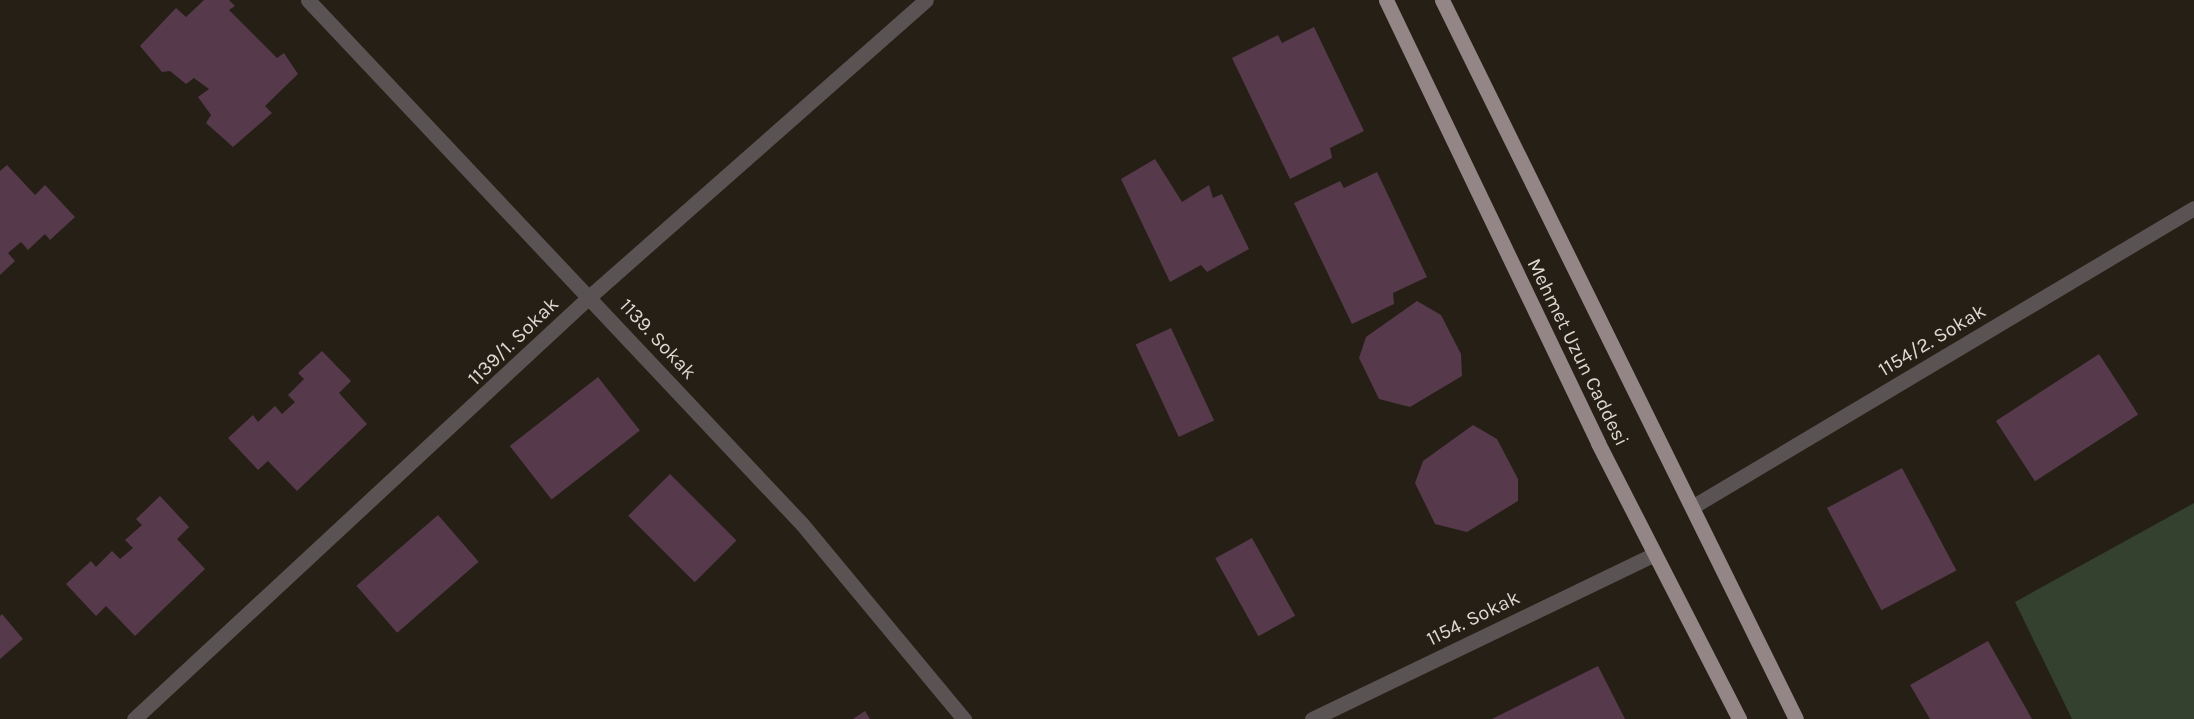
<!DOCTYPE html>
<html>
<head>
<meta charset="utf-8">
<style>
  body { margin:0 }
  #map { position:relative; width:2194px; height:719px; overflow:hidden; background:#251f15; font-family:Karla,sans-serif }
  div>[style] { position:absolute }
  .green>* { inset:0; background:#33412e }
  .building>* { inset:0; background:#563a4b; transform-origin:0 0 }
  .minor>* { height:15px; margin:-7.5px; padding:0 7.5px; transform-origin:7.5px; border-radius:7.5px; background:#5a5353 }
  .major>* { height:15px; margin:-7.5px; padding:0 7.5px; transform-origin:7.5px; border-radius:7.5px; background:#948686 }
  span { translate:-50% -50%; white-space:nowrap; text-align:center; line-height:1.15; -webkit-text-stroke:6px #251f15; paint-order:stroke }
  .street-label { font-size:20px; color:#ddd9d2 }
</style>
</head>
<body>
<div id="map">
  <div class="green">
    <i style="clip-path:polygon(2194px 503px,2194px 719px,2072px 719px,2015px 602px)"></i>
  </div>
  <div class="building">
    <i style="clip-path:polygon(204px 0,229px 0,235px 6px,229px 10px,277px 58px,284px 53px,298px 74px,265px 106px,272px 113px,233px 147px,206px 123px,211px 115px,198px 97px,209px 89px,194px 78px,186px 84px,170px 71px,162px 72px,140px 46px,176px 8px,186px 17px)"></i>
    <i style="clip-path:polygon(1314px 27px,1364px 131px,1330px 148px,1332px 158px,1290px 179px,1232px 58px,1278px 35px,1282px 43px)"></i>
    <i style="clip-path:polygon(1155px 159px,1182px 202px,1209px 185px,1213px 198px,1222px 194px,1249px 249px,1207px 272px,1201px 265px,1170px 282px,1121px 179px)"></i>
    <i style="clip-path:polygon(7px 165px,35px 195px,45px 185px,75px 217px,50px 240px,45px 234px,28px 250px,21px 242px,8px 253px,15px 261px,0 275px,0 171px)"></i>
    <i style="clip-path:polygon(1377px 172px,1427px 277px,1393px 293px,1394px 304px,1352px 324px,1294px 203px,1340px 181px,1344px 188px)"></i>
    <i style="clip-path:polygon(1417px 301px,1441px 315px,1461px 354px,1462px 376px,1410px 407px,1379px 399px,1359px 358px,1366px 337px)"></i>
    <i style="left:1171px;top:328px;width:102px;height:39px;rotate:65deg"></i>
    <i style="clip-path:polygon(322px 351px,351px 381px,339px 393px,367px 424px,297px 491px,268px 461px,258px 470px,228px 438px,253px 415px,258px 422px,275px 406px,282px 414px,295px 402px,288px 395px,304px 379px,298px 373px)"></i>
    <i style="left:2099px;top:354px;width:72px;height:123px;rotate:57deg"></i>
    <i style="left:598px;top:377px;width:68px;height:112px;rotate:52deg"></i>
    <i style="clip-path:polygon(1473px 425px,1497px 439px,1518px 479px,1518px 501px,1467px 532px,1435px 524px,1415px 483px,1423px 461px)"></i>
    <i style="left:1902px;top:468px;width:116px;height:85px;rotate:62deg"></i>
    <i style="left:670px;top:474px;width:94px;height:59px;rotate:45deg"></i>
    <i style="clip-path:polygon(160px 496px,189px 527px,177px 539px,205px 569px,135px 636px,106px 606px,96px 616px,66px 584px,91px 561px,96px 567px,112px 551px,120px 559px,133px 548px,125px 540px,142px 525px,136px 519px)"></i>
    <i style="left:438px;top:515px;width:62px;height:108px;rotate:49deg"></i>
    <i style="left:1252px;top:538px;width:89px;height:42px;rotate:61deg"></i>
    <i style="clip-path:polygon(2px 614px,23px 639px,0 659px,0 616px)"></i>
    <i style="clip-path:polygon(1988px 641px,2032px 719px,1930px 719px,1910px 685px)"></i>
    <i style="clip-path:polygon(1598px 666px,1625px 719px,1492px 719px)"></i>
    <i style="clip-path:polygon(865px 711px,870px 719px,853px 719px)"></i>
  </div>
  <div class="minor">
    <i style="left:308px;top:0;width:720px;rotate:46.69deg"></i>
    <i style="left:802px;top:524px;width:254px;rotate:50.3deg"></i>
    <i style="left:1692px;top:507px;width:584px;rotate:-30.78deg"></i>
    <i style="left:134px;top:719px;width:621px;rotate:-42.85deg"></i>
    <i style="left:589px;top:297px;width:449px;rotate:-41.4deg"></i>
    <i style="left:1312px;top:719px;width:378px;rotate:-25.7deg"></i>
  </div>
  <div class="major">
    <i style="left:1386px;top:0;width:491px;rotate:64.4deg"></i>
    <i style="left:1598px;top:443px;width:310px;rotate:62.9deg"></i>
    <i style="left:1442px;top:0;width:801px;rotate:63.79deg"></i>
  </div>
  <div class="street-label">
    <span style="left:658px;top:339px;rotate:47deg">1139. Sokak</span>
    <span style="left:1932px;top:340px;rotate:-31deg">1154/2. Sokak</span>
    <span style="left:513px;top:341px;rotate:-44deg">1139/1. Sokak</span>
    <span style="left:1578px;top:352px;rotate:64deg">Mehmet Uzun Caddesi</span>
    <span style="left:1473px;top:618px;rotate:-26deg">1154. Sokak</span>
  </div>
</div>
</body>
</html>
